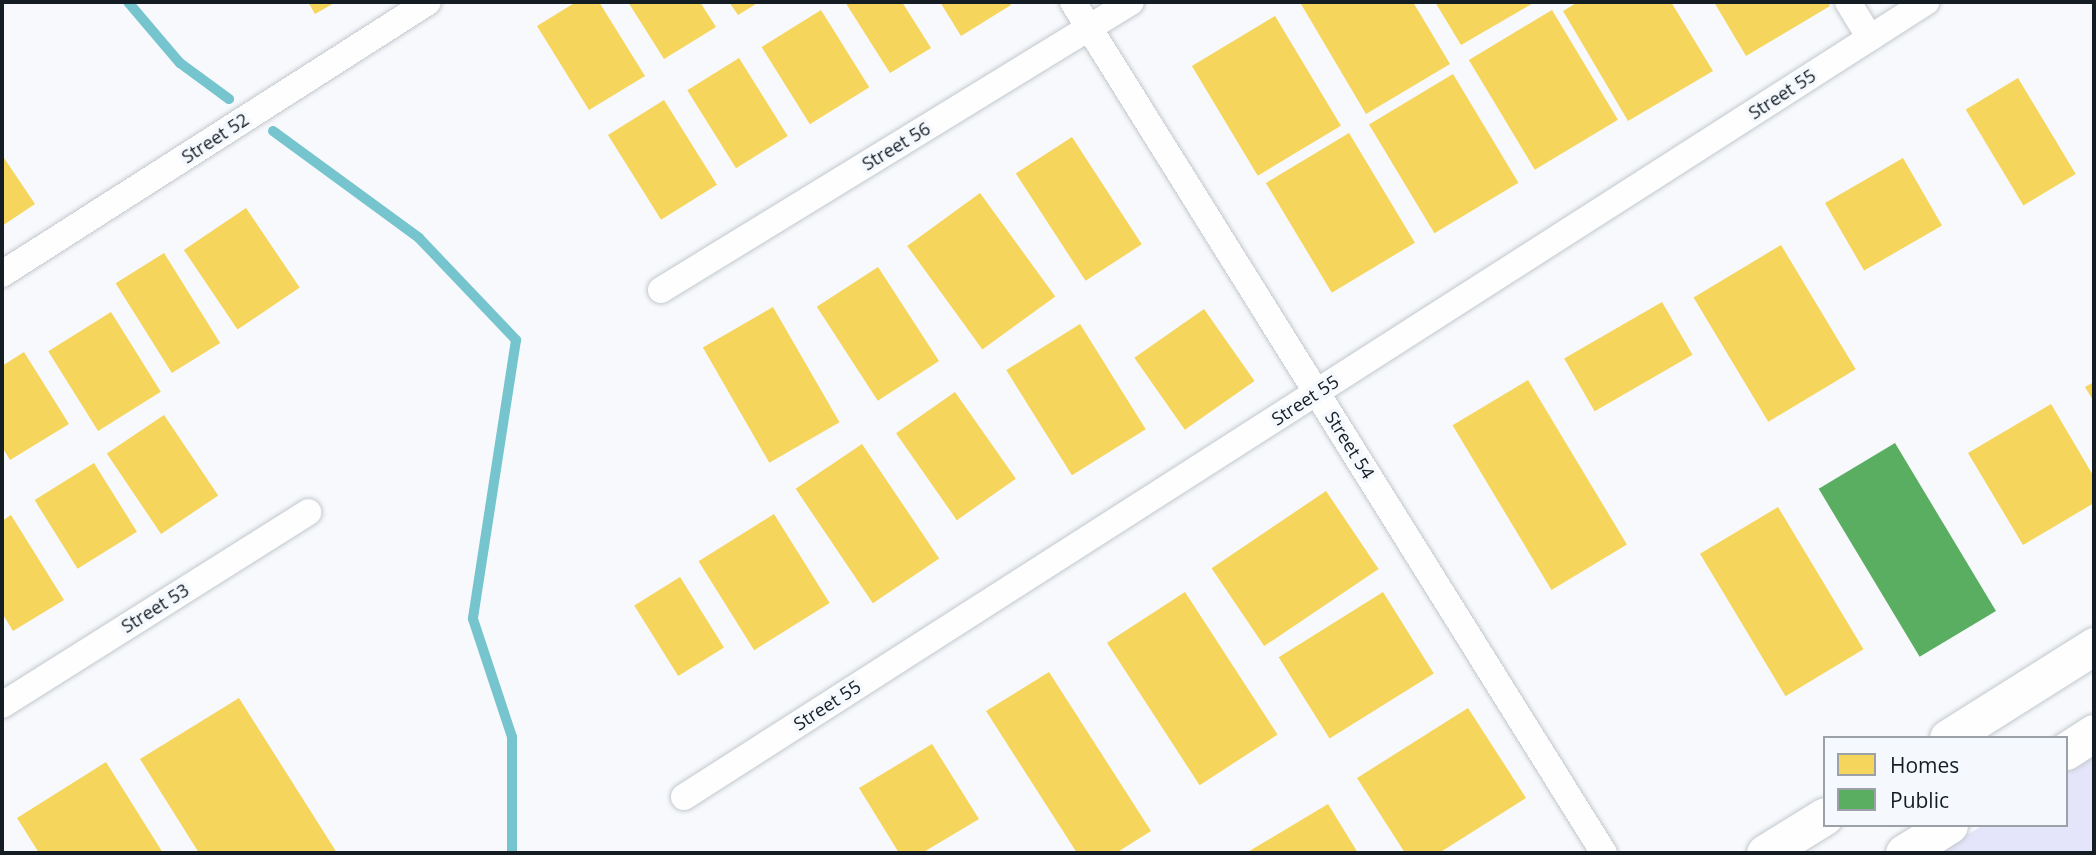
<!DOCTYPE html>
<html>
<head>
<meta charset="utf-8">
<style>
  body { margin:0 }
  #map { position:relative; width:2096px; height:855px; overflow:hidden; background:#f7f9fc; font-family:"Open Sans",sans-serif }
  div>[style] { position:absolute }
  .green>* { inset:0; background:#e4e4fa }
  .homes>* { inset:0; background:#f6d55c; transform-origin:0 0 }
  .public>* { inset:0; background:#5aae61; transform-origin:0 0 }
  .stream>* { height:10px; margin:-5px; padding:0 5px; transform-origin:5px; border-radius:5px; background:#76c4ce }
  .roads { filter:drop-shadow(0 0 2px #c2c8cd) drop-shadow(0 0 2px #c2c8cd) }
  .minor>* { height:26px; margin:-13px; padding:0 13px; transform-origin:13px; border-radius:13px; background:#fefeff }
  .secondary>* { height:37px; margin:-18.5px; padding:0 18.5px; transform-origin:18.5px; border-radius:18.5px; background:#fefeff }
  span { translate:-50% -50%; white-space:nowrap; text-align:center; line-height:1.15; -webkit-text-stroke:7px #f5f9fe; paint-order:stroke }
  .street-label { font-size:18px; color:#141d24 }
  .frame { position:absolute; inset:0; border:4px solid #141d24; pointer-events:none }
  .legend { position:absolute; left:1823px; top:736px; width:245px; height:91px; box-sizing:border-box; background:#f5f9fe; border:2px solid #9ba1a7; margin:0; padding:9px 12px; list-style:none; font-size:21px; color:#141d24 }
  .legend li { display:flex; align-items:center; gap:14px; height:35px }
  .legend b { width:35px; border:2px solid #9ba1a7 }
</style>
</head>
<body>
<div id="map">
  <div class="green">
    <i style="clip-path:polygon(2094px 755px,2094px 853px,1939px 853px,1983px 825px,2066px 825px,2066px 772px)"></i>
  </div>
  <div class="homes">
    <i style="clip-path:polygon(308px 2px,336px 2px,315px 14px)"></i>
    <i style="clip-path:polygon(576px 2px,599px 2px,645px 76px,589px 110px,537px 26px)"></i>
    <i style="clip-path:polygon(628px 2px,700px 2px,716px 27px,664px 59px)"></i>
    <i style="clip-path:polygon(729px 2px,759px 2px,738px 15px)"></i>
    <i style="clip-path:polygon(845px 2px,902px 2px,931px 48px,890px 73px)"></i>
    <i style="clip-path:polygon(940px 2px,1009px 2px,1011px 5px,961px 36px)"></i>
    <i style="clip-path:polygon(1304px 2px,1413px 2px,1450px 64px,1366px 114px,1301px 4px)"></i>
    <i style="clip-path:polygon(1435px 2px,1535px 2px,1461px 45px)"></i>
    <i style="clip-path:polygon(1578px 2px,1671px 2px,1713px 71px,1628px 121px,1563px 11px)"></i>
    <i style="clip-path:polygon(1714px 2px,1828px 2px,1830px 6px,1746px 56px)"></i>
    <i style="left:821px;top:10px;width:91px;height:70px;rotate:58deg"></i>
    <i style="left:1552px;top:10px;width:128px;height:97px;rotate:59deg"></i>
    <i style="left:1275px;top:16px;width:128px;height:97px;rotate:59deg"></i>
    <i style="left:739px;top:58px;width:92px;height:61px;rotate:58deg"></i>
    <i style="left:1453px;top:74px;width:127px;height:98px;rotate:59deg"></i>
    <i style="left:2018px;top:78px;width:112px;height:61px;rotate:59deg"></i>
    <i style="left:664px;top:100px;width:100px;height:66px;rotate:58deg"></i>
    <i style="left:1349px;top:133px;width:128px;height:97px;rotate:59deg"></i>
    <i style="left:1072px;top:137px;width:128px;height:67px;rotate:57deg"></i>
    <i style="clip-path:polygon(2px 155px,35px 204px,2px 226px)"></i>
    <i style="left:1903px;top:158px;width:78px;height:90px;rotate:60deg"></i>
    <i style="left:980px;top:193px;width:128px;height:90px;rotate:54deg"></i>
    <i style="left:246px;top:208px;width:96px;height:75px;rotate:56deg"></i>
    <i style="left:1781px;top:245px;width:145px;height:102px;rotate:59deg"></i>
    <i style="left:164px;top:253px;width:106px;height:57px;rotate:58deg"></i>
    <i style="left:878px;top:267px;width:112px;height:73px;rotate:57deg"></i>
    <i style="left:1662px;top:302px;width:61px;height:113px;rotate:60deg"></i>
    <i style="left:773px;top:307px;width:133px;height:81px;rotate:60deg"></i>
    <i style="left:1204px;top:309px;width:88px;height:85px;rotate:55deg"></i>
    <i style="left:111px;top:312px;width:94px;height:74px;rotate:58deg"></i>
    <i style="left:1080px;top:324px;width:124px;height:87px;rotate:58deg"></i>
    <i style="clip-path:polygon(24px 352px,69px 424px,10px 460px,2px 447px,2px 366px)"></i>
    <i style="left:1528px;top:380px;width:192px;height:88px;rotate:59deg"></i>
    <i style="clip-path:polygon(2094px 382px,2094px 402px,2085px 387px)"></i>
    <i style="left:955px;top:392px;width:106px;height:72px;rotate:55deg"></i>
    <i style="clip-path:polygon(2051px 404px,2094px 477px,2094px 503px,2023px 545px,1968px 453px)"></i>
    <i style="left:164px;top:415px;width:97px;height:69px;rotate:56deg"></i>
    <i style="left:862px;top:444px;width:138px;height:80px;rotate:56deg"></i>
    <i style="left:94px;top:463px;width:81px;height:70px;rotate:58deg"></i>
    <i style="left:1326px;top:491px;width:94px;height:138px;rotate:56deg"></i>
    <i style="left:1778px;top:507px;width:166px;height:91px;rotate:59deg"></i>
    <i style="left:774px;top:514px;width:105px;height:89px;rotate:58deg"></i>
    <i style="clip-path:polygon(11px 515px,64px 600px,13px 631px,2px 613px,2px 521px)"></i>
    <i style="left:680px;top:577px;width:83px;height:54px;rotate:58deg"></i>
    <i style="left:1185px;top:592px;width:170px;height:93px;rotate:57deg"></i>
    <i style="left:1383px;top:592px;width:96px;height:123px;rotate:58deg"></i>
    <i style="clip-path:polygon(1049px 672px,1151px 831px,1116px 853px,1077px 853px,986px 711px)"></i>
    <i style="clip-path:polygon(239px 698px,337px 853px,199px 853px,140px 759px)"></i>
    <i style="clip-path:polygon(1468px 708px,1526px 798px,1439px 853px,1405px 853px,1357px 778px)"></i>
    <i style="clip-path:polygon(932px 744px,979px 819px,922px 853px,899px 853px,859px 788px)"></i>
    <i style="clip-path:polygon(106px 762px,163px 853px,39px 853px,17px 818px)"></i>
    <i style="clip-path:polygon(1328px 804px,1358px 853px,1246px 853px)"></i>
  </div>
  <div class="public">
    <i style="left:1895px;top:443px;width:196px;height:89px;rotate:59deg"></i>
  </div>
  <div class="stream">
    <i style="left:128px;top:2px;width:80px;rotate:49.6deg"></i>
    <i style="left:180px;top:63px;width:61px;rotate:36.3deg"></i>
    <i style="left:273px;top:131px;width:181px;rotate:36.2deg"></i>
    <i style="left:419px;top:238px;width:141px;rotate:46.4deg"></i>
    <i style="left:516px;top:340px;width:282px;rotate:98.8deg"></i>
    <i style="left:473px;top:619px;width:124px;rotate:71.7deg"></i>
    <i style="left:512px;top:737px;width:116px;rotate:90deg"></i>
  </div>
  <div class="roads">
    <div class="minor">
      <i style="left:1073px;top:2px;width:1003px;rotate:58.04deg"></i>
      <i style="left:1848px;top:2px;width:42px;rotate:58.6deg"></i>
      <i style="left:2px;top:274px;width:505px;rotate:-32.56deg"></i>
      <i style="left:661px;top:290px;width:551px;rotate:-31.5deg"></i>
      <i style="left:2px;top:705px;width:362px;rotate:-32.2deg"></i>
      <i style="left:684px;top:797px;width:1475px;rotate:-32.62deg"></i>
    </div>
    <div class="secondary">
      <i style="left:1948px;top:738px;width:173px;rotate:-32.2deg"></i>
      <i style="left:2066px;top:751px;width:33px;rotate:-33deg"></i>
      <i style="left:1765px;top:853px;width:70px;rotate:-31.7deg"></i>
      <i style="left:1904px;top:853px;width:53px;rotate:-31.9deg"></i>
    </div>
  </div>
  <div class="street-label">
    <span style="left:1782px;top:94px;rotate:-33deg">Street 55</span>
    <span style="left:215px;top:138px;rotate:-33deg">Street 52</span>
    <span style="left:896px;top:146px;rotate:-31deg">Street 56</span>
    <span style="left:1305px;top:400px;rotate:-33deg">Street 55</span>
    <span style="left:1350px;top:445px;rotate:58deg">Street 54</span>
    <span style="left:155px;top:608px;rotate:-32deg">Street 53</span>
    <span style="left:827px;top:705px;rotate:-33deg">Street 55</span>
  </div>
  <div class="frame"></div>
  <ul class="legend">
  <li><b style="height:19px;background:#f6d55c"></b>Homes</li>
  <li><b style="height:19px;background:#5aae61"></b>Public</li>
  </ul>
</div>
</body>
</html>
